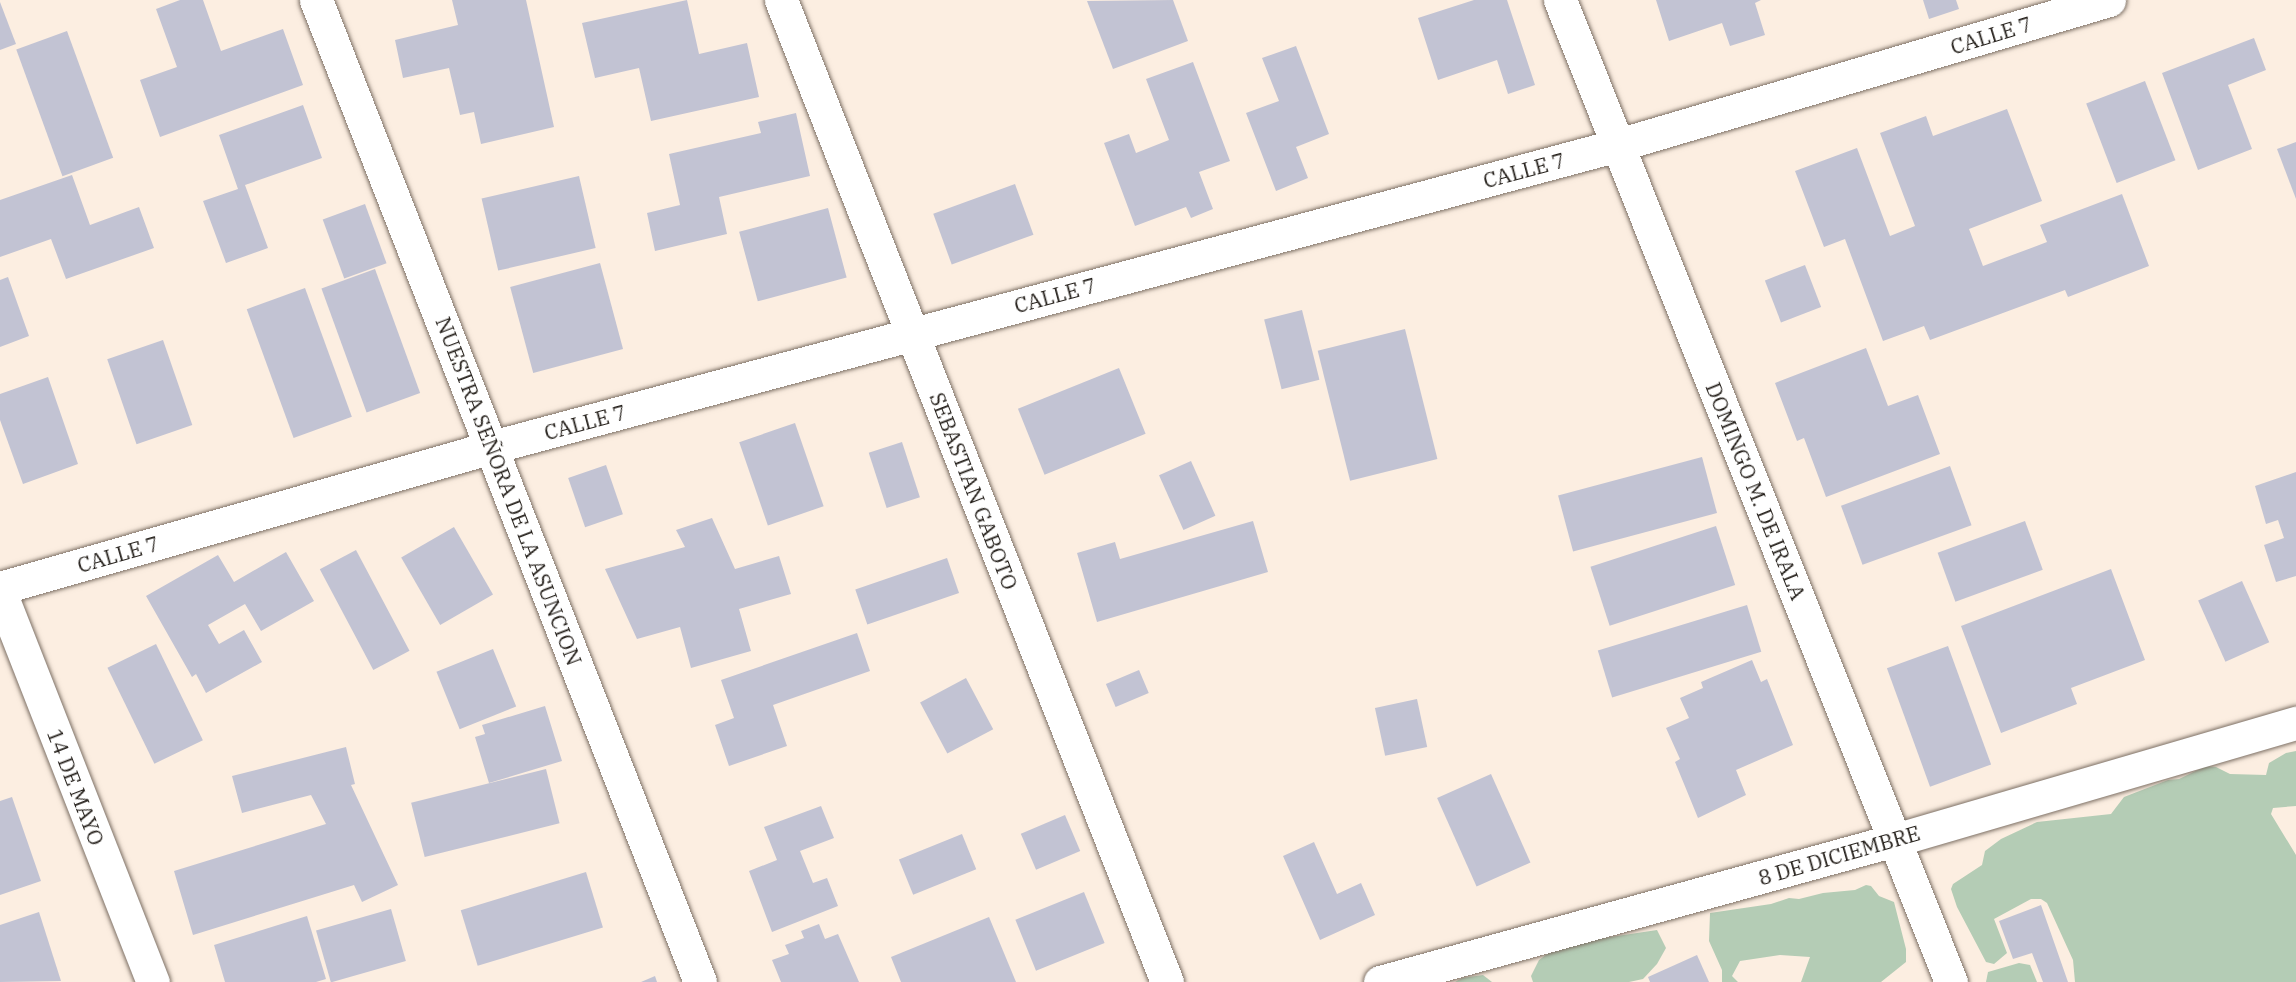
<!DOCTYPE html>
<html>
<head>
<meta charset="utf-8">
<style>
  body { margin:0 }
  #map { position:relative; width:2296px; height:982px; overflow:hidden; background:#fceee1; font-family:"IBM Plex Serif",serif }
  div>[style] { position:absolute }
  .green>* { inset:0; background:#b4ccb5 }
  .building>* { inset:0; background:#c2c3d3; transform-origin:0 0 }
  .roads { filter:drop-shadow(0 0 2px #7d7065) drop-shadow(0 0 2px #7d7065) }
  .minor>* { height:33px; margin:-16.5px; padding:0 16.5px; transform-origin:16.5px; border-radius:16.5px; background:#fff }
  span { translate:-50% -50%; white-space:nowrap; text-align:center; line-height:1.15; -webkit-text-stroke:6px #fff; paint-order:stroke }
  .street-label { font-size:21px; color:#231e19 }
</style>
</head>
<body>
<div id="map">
  <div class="green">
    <i style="clip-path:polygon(2296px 751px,2296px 806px,2273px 808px,2271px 814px,2296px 855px,2296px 982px,2075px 982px,2073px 960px,2047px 903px,2041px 899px,2031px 899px,1994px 919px,2007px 953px,1994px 964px,1986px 962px,1957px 907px,1951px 889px,1953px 884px,1982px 865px,1985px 851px,2001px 839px,2037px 822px,2111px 814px,2124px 797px,2168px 780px,2179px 779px,2206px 766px,2216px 767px,2230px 774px,2266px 775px,2269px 763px,2286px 753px)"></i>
    <i style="clip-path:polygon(1866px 885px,1871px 886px,1879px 896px,1894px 902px,1906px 949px,1906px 962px,1881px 982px,1801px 982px,1810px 957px,1780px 955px,1740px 961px,1732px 976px,1738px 982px,1722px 982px,1722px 970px,1709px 941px,1710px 913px,1771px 904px,1789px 898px,1799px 899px,1823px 893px,1855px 890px)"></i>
    <i style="clip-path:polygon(1657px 930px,1666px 948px,1657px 964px,1643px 979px,1629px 982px,1533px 982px,1531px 976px,1539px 960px,1554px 949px,1584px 941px)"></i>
    <i style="clip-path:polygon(2019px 963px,2030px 965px,2037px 982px,1986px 982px,1988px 972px)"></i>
    <i style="clip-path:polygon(1483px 975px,1492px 982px,1455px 982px,1462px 978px)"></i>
  </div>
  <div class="building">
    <i style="clip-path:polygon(180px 0,203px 0,221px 51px,283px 29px,303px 85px,160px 137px,140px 80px,177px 67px,156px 9px)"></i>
    <i style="clip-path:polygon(452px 0,526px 0,554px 127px,481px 144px,474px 112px,460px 115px,449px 68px,403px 78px,395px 40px,458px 25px)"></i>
    <i style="clip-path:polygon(687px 0,699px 54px,747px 43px,759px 97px,651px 121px,639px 68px,595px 78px,582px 23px)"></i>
    <i style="clip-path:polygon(1173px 0,1188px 41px,1113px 69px,1087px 1px)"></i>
    <i style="clip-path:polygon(1474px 0,1507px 0,1535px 85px,1508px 94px,1497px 60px,1438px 80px,1418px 18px)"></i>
    <i style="clip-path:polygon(1656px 0,1761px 0,1755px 3px,1765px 35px,1730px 46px,1722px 23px,1669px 41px)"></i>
    <i style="clip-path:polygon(1923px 0,1956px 0,1959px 9px,1929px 19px)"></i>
    <i style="clip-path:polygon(0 2px,16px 44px,0 50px)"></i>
    <i style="left:67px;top:31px;width:135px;height:54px;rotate:70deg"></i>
    <i style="clip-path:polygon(2254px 38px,2266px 70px,2228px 85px,2252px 149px,2198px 170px,2162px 73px)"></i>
    <i style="clip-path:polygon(1296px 46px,1329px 134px,1296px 147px,1308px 178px,1276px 191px,1246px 113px,1279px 101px,1262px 58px)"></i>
    <i style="clip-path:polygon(1193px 62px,1230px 161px,1199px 172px,1213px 209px,1191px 218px,1186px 207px,1135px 226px,1104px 143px,1129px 134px,1136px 153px,1169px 140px,1146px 79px)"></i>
    <i style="left:2145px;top:81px;width:85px;height:63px;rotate:69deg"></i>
    <i style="clip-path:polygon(303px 105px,322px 158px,245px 185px,268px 248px,226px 263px,203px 201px,238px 189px,219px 135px)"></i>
    <i style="clip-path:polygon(2007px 109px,2042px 201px,1969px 229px,1983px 266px,2047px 242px,2040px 225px,2122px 194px,2149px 266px,2068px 297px,2065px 290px,1930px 340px,1924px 326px,1883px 341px,1845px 239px,1824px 247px,1795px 171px,1857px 148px,1890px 236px,1915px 226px,1880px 133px,1926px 116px,1933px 136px)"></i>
    <i style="clip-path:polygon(796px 113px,810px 176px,719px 197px,727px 234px,655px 251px,647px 213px,680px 205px,669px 154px,761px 133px,758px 122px)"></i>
    <i style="clip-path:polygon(2296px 142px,2296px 199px,2277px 149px)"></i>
    <i style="clip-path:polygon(72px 175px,90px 225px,139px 207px,154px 248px,66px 279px,51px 239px,0 257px,0 200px)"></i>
    <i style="left:579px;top:176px;width:74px;height:100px;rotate:77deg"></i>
    <i style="left:1015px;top:184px;width:54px;height:87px;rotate:70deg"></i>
    <i style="left:365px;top:204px;width:63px;height:45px;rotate:70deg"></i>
    <i style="left:828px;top:208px;width:72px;height:92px;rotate:75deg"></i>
    <i style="left:600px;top:263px;width:89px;height:93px;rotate:75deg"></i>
    <i style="left:1805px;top:265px;width:45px;height:43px;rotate:69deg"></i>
    <i style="left:375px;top:269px;width:132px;height:57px;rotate:70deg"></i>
    <i style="clip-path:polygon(8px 277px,29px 336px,0 347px,0 280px)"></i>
    <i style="left:305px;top:288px;width:137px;height:62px;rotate:70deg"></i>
    <i style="left:1302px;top:310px;width:72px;height:39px;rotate:76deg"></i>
    <i style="left:1405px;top:329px;width:134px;height:90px;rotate:76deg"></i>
    <i style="left:163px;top:340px;width:90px;height:59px;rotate:71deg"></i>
    <i style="clip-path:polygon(1866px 348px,1888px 406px,1918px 395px,1940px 454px,1826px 497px,1804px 438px,1797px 441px,1775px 383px)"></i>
    <i style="left:1119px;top:368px;width:71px;height:109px;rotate:68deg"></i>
    <i style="clip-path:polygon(48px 377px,78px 464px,23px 484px,0 420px,0 394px)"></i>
    <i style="left:795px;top:423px;width:88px;height:59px;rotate:71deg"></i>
    <i style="left:902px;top:442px;width:58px;height:35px;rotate:72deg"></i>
    <i style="left:1702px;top:457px;width:58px;height:149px;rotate:75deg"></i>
    <i style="left:1191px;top:461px;width:60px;height:35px;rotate:66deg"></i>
    <i style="left:606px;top:465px;width:52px;height:40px;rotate:71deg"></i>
    <i style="left:1950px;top:466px;width:63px;height:116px;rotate:70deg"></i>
    <i style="clip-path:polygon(2296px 472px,2296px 576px,2276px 582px,2264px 545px,2284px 538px,2278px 520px,2266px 524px,2255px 486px)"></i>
    <i style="clip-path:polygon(712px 518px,735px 569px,779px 556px,791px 594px,739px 609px,751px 651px,691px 668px,680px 627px,637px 639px,605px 569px,685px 547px,676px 530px)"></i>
    <i style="clip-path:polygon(1253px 521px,1268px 572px,1097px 622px,1077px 553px,1115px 542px,1120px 559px)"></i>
    <i style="left:2025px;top:521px;width:52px;height:93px;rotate:70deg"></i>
    <i style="left:1716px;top:526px;width:62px;height:132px;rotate:72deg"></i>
    <i style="left:454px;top:527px;width:78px;height:61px;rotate:60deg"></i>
    <i style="left:356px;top:550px;width:114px;height:41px;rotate:62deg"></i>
    <i style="clip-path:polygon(286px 552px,314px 601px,261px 631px,245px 604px,208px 625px,219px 644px,244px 630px,262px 662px,206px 693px,196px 674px,192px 677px,146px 596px,218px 555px,234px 582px)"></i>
    <i style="left:947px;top:558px;width:37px;height:97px;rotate:71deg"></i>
    <i style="clip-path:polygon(2111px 569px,2145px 660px,2071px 688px,2077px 704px,2001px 733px,1961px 626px)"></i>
    <i style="left:2242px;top:581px;width:67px;height:48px;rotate:66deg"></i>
    <i style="left:1747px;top:605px;width:49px;height:156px;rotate:73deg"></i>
    <i style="clip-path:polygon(857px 633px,870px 671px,773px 705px,787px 746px,729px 766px,715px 725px,734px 718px,721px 680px)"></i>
    <i style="left:156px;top:644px;width:107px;height:54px;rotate:64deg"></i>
    <i style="left:1948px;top:646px;width:126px;height:65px;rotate:70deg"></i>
    <i style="left:493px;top:649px;width:62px;height:61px;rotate:68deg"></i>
    <i style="clip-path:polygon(1752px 660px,1761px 682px,1767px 679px,1793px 745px,1736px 770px,1746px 795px,1698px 818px,1675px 762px,1680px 759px,1666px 728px,1689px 718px,1680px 698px,1703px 688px,1701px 682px)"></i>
    <i style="left:1139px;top:670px;width:25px;height:36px;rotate:67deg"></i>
    <i style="left:966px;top:678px;width:58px;height:52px;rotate:62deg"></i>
    <i style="left:1417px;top:699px;width:49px;height:43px;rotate:78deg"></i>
    <i style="clip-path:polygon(545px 706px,562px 761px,489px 783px,475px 737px,485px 734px,482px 725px)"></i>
    <i style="clip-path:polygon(346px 747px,355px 784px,351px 785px,398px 885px,362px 902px,354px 885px,193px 935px,174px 871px,326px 824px,311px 795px,242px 813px,232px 776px)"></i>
    <i style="left:546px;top:769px;width:56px;height:139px;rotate:76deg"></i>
    <i style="left:1491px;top:774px;width:97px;height:59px;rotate:66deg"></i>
    <i style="clip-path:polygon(12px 797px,41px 881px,0 895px,0 801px)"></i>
    <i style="clip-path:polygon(821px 806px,834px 838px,800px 851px,813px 883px,827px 878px,838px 906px,772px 932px,749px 871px,777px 860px,764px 827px)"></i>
    <i style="left:1065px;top:815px;width:39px;height:48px;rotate:67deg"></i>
    <i style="left:962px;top:834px;width:38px;height:68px;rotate:68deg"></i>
    <i style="clip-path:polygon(1314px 842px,1337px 894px,1361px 883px,1375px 915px,1320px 940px,1283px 856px)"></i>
    <i style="left:586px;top:872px;width:58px;height:131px;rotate:73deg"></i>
    <i style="left:1084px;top:892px;width:55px;height:74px;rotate:68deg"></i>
    <i style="clip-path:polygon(2041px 905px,2068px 982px,2043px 982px,2032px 953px,2013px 959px,1999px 921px)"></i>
    <i style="left:391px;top:909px;width:54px;height:78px;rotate:74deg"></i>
    <i style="clip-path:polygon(39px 912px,61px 981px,0 982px,0 925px)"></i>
    <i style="clip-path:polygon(307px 916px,326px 979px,316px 982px,225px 982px,214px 945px)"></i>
    <i style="clip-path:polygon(989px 917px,1016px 982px,901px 982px,891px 957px)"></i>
    <i style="clip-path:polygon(819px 924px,825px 939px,838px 934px,859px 982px,781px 982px,772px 960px,789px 954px,785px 945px,804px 938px,801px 931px)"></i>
    <i style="clip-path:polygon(1697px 955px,1709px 982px,1650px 982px,1648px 977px)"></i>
    <i style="clip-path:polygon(655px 976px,657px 982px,641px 982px)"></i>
  </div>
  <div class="roads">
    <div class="minor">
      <i style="left:316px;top:0;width:1054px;rotate:68.64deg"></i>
      <i style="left:781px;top:0;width:1055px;rotate:68.54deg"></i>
      <i style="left:1560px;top:0;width:1057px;rotate:68.29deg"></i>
      <i style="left:0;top:588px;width:512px;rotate:-15.99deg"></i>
      <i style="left:492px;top:447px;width:1166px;rotate:-15.01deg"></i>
      <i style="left:1618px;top:145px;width:512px;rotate:-16.45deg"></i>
      <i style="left:0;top:592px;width:419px;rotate:68.6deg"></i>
      <i style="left:1380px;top:982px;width:534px;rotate:-15.42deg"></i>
      <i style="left:1895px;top:840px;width:418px;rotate:-16.3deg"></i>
    </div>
  </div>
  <div class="street-label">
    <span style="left:1991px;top:35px;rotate:-17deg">CALLE 7</span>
    <span style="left:1524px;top:170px;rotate:-15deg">CALLE 7</span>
    <span style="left:1055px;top:295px;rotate:-15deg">CALLE 7</span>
    <span style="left:585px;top:422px;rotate:-15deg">CALLE 7</span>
    <span style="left:509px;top:491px;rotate:69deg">NUESTRA SEÑORA DE LA ASUNCION</span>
    <span style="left:974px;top:491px;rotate:69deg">SEBASTIAN GABOTO</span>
    <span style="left:1756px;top:491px;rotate:68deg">DOMINGO M. DE IRALA</span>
    <span style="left:118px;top:554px;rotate:-16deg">CALLE 7</span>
    <span style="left:76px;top:787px;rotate:69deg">14 DE MAYO</span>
    <span style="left:1839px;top:855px;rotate:-16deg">8 DE DICIEMBRE</span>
  </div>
</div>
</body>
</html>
